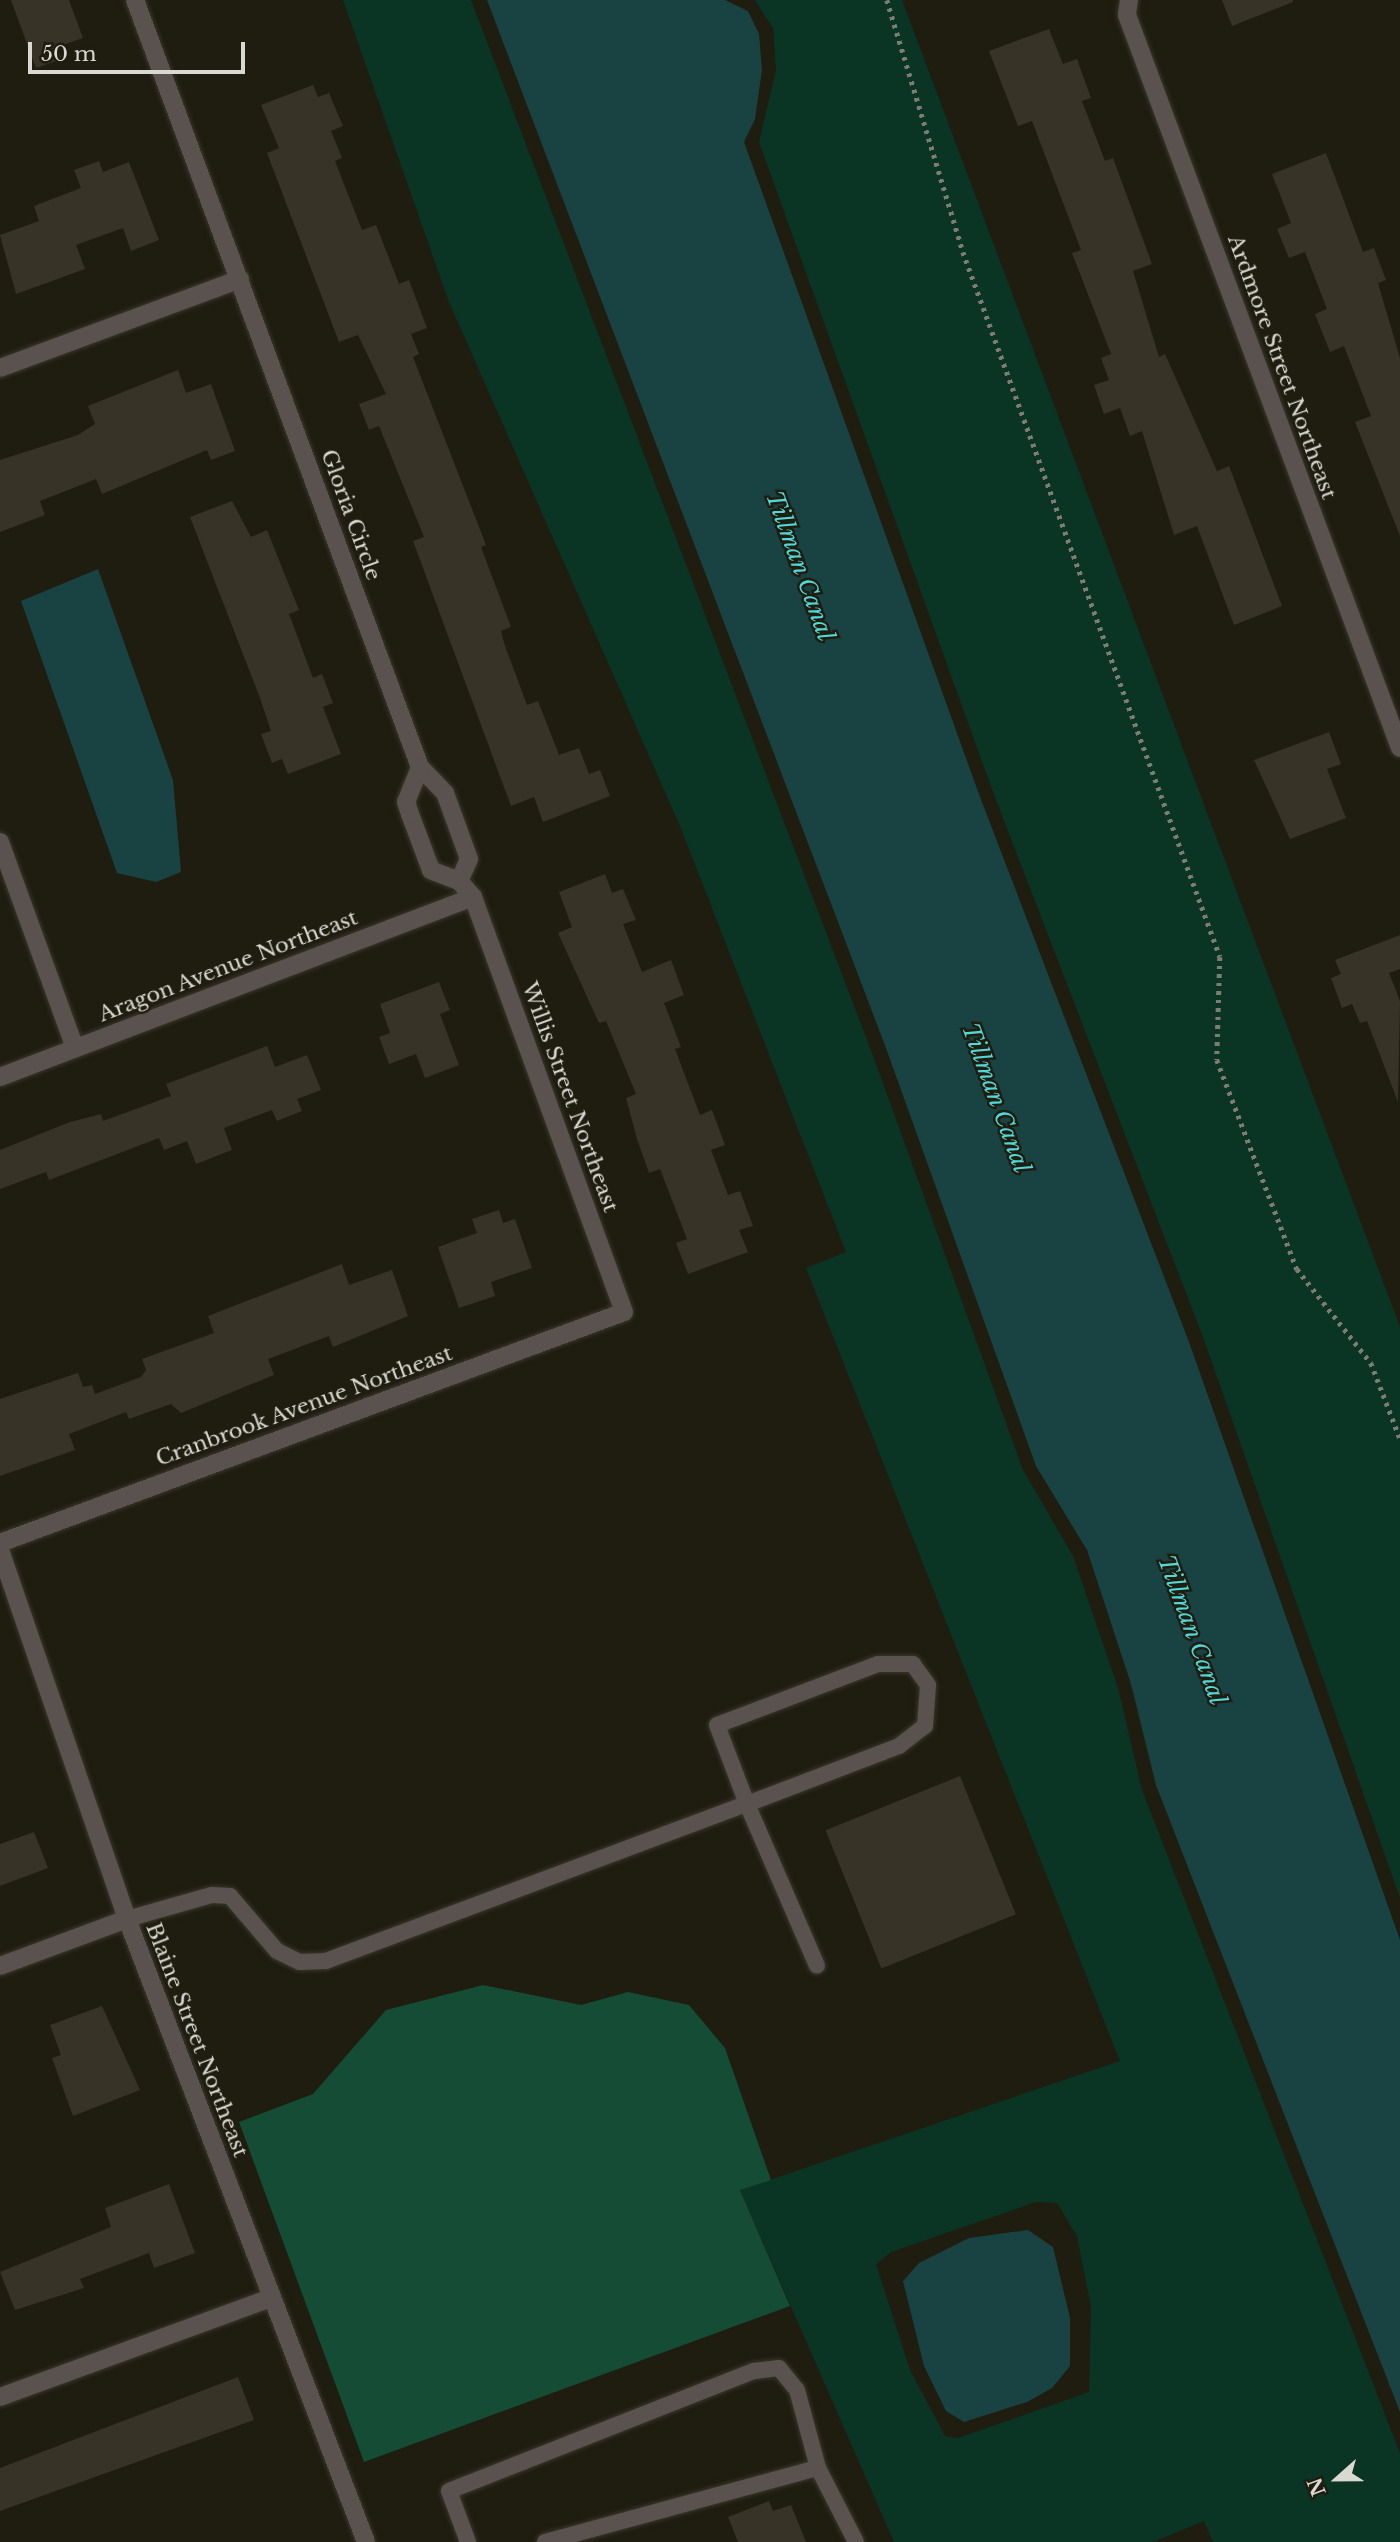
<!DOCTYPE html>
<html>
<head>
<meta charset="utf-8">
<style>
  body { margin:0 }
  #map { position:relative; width:1400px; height:2542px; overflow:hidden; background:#1f1c10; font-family:"Libre Baskerville",serif }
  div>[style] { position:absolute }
  .green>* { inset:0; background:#0a3525 }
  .forest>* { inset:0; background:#144c36 }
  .water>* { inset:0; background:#194343 }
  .building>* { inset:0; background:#373427; transform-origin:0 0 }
  .path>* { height:4.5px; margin-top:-2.25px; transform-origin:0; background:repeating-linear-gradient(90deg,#7f7d73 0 3.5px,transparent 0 8.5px) }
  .roads { filter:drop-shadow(0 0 2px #39362b) drop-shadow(0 0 2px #39362b) }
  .lane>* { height:16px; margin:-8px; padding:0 8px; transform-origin:8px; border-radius:8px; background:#59524f }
  .street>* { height:18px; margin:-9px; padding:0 9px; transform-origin:9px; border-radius:9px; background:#59524f }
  span { translate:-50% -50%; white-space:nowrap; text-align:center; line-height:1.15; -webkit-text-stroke:5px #1f1c10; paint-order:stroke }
  .street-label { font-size:21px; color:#dad9d1 }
  .water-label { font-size:23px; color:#51d9d9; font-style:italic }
  .north { position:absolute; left:1302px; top:2444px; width:70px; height:70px; -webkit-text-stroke:5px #1f1c10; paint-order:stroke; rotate:249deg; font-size:19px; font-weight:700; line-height:28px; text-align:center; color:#dad9d1 }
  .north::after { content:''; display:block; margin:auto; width:24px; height:32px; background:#dad9d1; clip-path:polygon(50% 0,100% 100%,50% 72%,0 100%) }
  .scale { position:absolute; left:28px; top:42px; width:217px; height:32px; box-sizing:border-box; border:4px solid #dad9d1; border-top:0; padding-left:9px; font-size:21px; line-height:24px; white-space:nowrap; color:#dad9d1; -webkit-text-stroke:5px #1f1c10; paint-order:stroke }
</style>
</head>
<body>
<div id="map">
  <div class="green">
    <i style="clip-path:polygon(evenodd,343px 0,471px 0,872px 1053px,1023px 1470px,1073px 1556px,1118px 1688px,1142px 1790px,1400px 2453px,1400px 2542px,1213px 2542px,1204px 2521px,1153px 2542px,894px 2542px,740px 2190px,1120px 2061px,806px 1268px,846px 1252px,680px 826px,449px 302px,343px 0,1036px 2202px,1057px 2203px,1077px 2236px,1091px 2307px,1089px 2392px,958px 2438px,945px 2436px,910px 2370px,876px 2264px,891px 2252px,1036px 2202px)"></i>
    <i style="clip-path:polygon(755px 0,902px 0,1400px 1327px,1400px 1898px,1203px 1337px,993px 792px,759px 142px,776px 70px,773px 28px)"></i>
  </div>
  <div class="forest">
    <i style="clip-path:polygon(483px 1985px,581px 2005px,628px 1992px,689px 2005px,725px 2048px,771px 2180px,740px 2190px,790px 2306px,364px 2462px,239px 2122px,313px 2094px,386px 2010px)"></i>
  </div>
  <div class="water">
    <i style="clip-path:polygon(487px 0,725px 0,748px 11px,759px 34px,762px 70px,755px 119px,744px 142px,980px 797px,1189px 1342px,1400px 1940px,1400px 2412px,1156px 1785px,1131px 1684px,1087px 1550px,1036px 1466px,886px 1048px)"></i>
    <i style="clip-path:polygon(98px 569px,173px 780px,181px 872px,156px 882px,117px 873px,21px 601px)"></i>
    <i style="clip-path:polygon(1028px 2230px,1053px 2247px,1070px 2318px,1070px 2366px,1052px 2388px,1027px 2402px,964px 2422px,946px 2411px,924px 2366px,903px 2281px,919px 2263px,969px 2238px)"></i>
  </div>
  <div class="building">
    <i style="clip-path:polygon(11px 0,69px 0,83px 38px,57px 47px,62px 59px,36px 68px)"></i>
    <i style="clip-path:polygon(1222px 0,1293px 0,1293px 2px,1232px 26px)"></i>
    <i style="clip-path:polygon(1049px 29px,1063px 64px,1077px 59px,1091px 98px,1082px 101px,1105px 161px,1113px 158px,1152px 264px,1133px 271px,1159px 357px,1165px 354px,1217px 471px,1229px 466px,1282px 606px,1234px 625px,1197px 526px,1174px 535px,1142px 431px,1130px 436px,1120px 408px,1104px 414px,1094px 385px,1109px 380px,1101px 358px,1111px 354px,1072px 253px,1081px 250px,1032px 121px,1018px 126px,989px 51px)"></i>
    <i style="clip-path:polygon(313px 85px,318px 97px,329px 93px,343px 126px,331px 131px,342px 158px,335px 161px,362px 230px,376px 225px,399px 284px,409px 280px,427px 328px,411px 334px,419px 354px,413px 357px,486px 545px,481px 547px,511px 627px,501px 631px,504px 643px,527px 705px,538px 701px,559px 755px,579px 748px,589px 774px,600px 770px,610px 796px,543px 822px,534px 797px,511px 806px,413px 541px,424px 537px,379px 426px,369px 430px,359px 404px,386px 394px,358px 335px,339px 342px,267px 153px,279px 148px,261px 105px)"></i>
    <i style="clip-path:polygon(1326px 153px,1363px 252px,1374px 248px,1386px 280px,1378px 283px,1400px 358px,1400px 536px,1355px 422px,1371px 416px,1344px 346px,1330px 352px,1315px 314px,1327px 309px,1305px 252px,1289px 258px,1277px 229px,1291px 223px,1272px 174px)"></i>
    <i style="clip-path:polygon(99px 161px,103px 172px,129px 162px,159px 240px,131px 251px,123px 228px,76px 245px,85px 269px,16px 294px,0 235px,39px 221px,34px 206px,81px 188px,74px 170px)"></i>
    <i style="clip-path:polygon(178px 370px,186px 393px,211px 384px,235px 451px,211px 460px,207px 450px,102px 494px,96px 479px,40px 501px,45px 515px,0 532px,0 460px,78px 435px,95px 424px,88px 406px)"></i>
    <i style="clip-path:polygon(232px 501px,251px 537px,267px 530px,299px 610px,289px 614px,313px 678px,322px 674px,333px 703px,323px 707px,341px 754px,288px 774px,282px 759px,272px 763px,261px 734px,271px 731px,260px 698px,190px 517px)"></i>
    <i style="clip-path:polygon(1329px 732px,1341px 764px,1327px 769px,1346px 818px,1290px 839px,1254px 760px)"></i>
    <i style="clip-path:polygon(605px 874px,612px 893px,623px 889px,636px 920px,623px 924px,642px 972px,671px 960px,684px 995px,664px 1003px,681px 1047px,675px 1049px,700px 1115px,712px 1110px,725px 1145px,711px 1150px,728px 1195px,740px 1191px,753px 1226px,739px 1230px,748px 1252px,688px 1274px,676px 1243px,687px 1239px,660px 1169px,649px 1173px,637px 1139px,626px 1098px,636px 1094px,606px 1021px,599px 1023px,558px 933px,572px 927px,559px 892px)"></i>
    <i style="clip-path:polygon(1400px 935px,1400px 969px,1389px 973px,1400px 1001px,1398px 1102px,1367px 1021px,1360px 1023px,1352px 1004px,1342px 1008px,1331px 978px,1341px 974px,1335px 960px)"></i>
    <i style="clip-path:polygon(439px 982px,450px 1010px,440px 1014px,459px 1065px,425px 1078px,416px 1054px,389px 1064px,379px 1037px,390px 1033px,380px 1004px)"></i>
    <i style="clip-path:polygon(267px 1046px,275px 1067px,307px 1055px,321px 1090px,297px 1099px,302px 1111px,277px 1121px,272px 1110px,224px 1128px,232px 1150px,196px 1164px,187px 1141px,164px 1150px,159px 1138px,49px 1180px,46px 1172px,0 1189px,0 1150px,70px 1122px,101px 1114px,103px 1121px,171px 1096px,166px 1084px)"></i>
    <i style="clip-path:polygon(499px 1210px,503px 1223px,515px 1219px,532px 1268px,491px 1282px,495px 1296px,459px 1308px,438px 1247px,477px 1233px,472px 1219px)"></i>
    <i style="clip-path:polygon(342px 1264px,349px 1285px,392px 1270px,408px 1316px,333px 1347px,329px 1336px,268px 1359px,274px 1375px,181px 1413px,171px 1404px,129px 1419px,126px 1412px,69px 1434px,75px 1450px,0 1476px,0 1399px,78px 1373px,83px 1387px,92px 1385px,95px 1394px,141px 1377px,146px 1370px,142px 1359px,214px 1333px,208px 1316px)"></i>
    <i style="left:960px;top:1776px;width:149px;height:145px;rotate:68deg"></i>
    <i style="clip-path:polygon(34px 1832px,48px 1868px,0 1886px,0 1844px)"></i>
    <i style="clip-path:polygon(102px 2006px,140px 2090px,73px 2116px,52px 2058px,61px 2055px,50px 2025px)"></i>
    <i style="clip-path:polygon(169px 2184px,195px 2253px,154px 2268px,149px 2253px,80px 2279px,84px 2288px,15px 2310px,0 2272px,111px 2227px,105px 2208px)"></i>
    <i style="clip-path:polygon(238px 2377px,254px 2420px,0 2511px,0 2468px)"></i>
    <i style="clip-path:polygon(769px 2501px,773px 2511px,791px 2505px,806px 2542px,738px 2542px,728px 2517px)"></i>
  </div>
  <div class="path">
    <i style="left:887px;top:0;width:263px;rotate:73.2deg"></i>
    <i style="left:963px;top:252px;width:750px;rotate:69.97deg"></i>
    <i style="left:1220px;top:957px;width:103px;rotate:91.7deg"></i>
    <i style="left:1217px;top:1060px;width:224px;rotate:69.1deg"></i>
    <i style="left:1297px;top:1269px;width:120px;rotate:51.8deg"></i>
    <i style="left:1371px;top:1363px;width:80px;rotate:68.9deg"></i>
  </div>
  <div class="roads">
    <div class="lane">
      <i style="left:127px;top:1919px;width:88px;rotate:-15.8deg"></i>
      <i style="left:212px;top:1895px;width:18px;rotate:3deg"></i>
      <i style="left:230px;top:1896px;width:72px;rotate:49.5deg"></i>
      <i style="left:277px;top:1951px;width:25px;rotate:26deg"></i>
      <i style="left:300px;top:1962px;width:26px;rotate:-2deg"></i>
      <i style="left:326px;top:1961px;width:449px;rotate:-20.5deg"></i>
      <i style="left:747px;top:1804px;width:163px;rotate:-20.9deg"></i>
      <i style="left:899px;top:1746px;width:33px;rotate:-38deg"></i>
      <i style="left:925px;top:1726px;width:41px;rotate:-85.8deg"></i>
      <i style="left:928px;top:1685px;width:26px;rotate:-126deg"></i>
      <i style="left:913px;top:1664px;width:35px;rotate:180deg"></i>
      <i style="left:878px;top:1664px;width:172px;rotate:159.2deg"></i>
      <i style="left:717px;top:1725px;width:85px;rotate:69.2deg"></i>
      <i style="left:747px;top:1804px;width:176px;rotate:66.6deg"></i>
      <i style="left:468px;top:2542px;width:54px;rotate:-110.4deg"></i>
      <i style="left:449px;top:2491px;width:328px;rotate:-21.5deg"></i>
      <i style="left:754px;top:2371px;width:25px;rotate:-7deg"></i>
      <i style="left:779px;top:2368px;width:28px;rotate:51deg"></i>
      <i style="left:797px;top:2390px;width:81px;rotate:74.9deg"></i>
      <i style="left:818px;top:2468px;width:83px;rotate:62.8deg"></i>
      <i style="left:545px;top:2542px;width:283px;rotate:-15.2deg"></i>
    </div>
    <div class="street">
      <i style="left:135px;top:0;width:818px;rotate:69.62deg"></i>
      <i style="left:420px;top:767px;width:36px;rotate:46deg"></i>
      <i style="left:445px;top:793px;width:70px;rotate:70deg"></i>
      <i style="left:469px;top:859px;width:24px;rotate:114deg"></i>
      <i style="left:1129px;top:0;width:15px;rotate:98deg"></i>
      <i style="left:1127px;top:15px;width:782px;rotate:69.57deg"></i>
      <i style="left:0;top:368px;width:256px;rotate:-20.3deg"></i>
      <i style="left:0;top:842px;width:219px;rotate:70deg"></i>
      <i style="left:0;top:1077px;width:506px;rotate:-20.83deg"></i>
      <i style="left:0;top:1543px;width:665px;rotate:-20.31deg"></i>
      <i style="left:624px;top:1312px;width:442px;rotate:-110deg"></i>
      <i style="left:473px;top:897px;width:21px;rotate:-131deg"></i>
      <i style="left:459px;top:881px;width:30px;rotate:-159deg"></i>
      <i style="left:431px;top:870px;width:60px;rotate:-110.6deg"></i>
      <i style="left:410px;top:814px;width:13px;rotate:-108deg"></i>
      <i style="left:406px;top:802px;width:38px;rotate:-68deg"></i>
      <i style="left:0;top:1550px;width:390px;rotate:71deg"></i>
      <i style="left:127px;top:1919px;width:667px;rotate:69.01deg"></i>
      <i style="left:0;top:1966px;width:135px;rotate:-20.3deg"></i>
      <i style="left:0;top:2397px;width:288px;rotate:-20.1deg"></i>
    </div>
  </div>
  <div class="street-label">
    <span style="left:1282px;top:367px;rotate:70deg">Ardmore Street Northeast</span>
    <span style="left:351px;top:515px;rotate:70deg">Gloria Circle</span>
    <span style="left:228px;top:966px;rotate:-21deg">Aragon Avenue Northeast</span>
    <span style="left:570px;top:1097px;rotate:70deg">Willis Street Northeast</span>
    <span style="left:304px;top:1406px;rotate:-20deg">Cranbrook Avenue Northeast</span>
    <span style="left:197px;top:2040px;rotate:69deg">Blaine Street Northeast</span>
  </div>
  <div class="water-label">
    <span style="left:800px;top:566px;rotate:70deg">Tillman Canal</span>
    <span style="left:996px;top:1098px;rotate:70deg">Tillman Canal</span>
    <span style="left:1192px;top:1630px;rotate:70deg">Tillman Canal</span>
  </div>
  <div class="north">N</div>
  <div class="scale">50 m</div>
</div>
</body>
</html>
